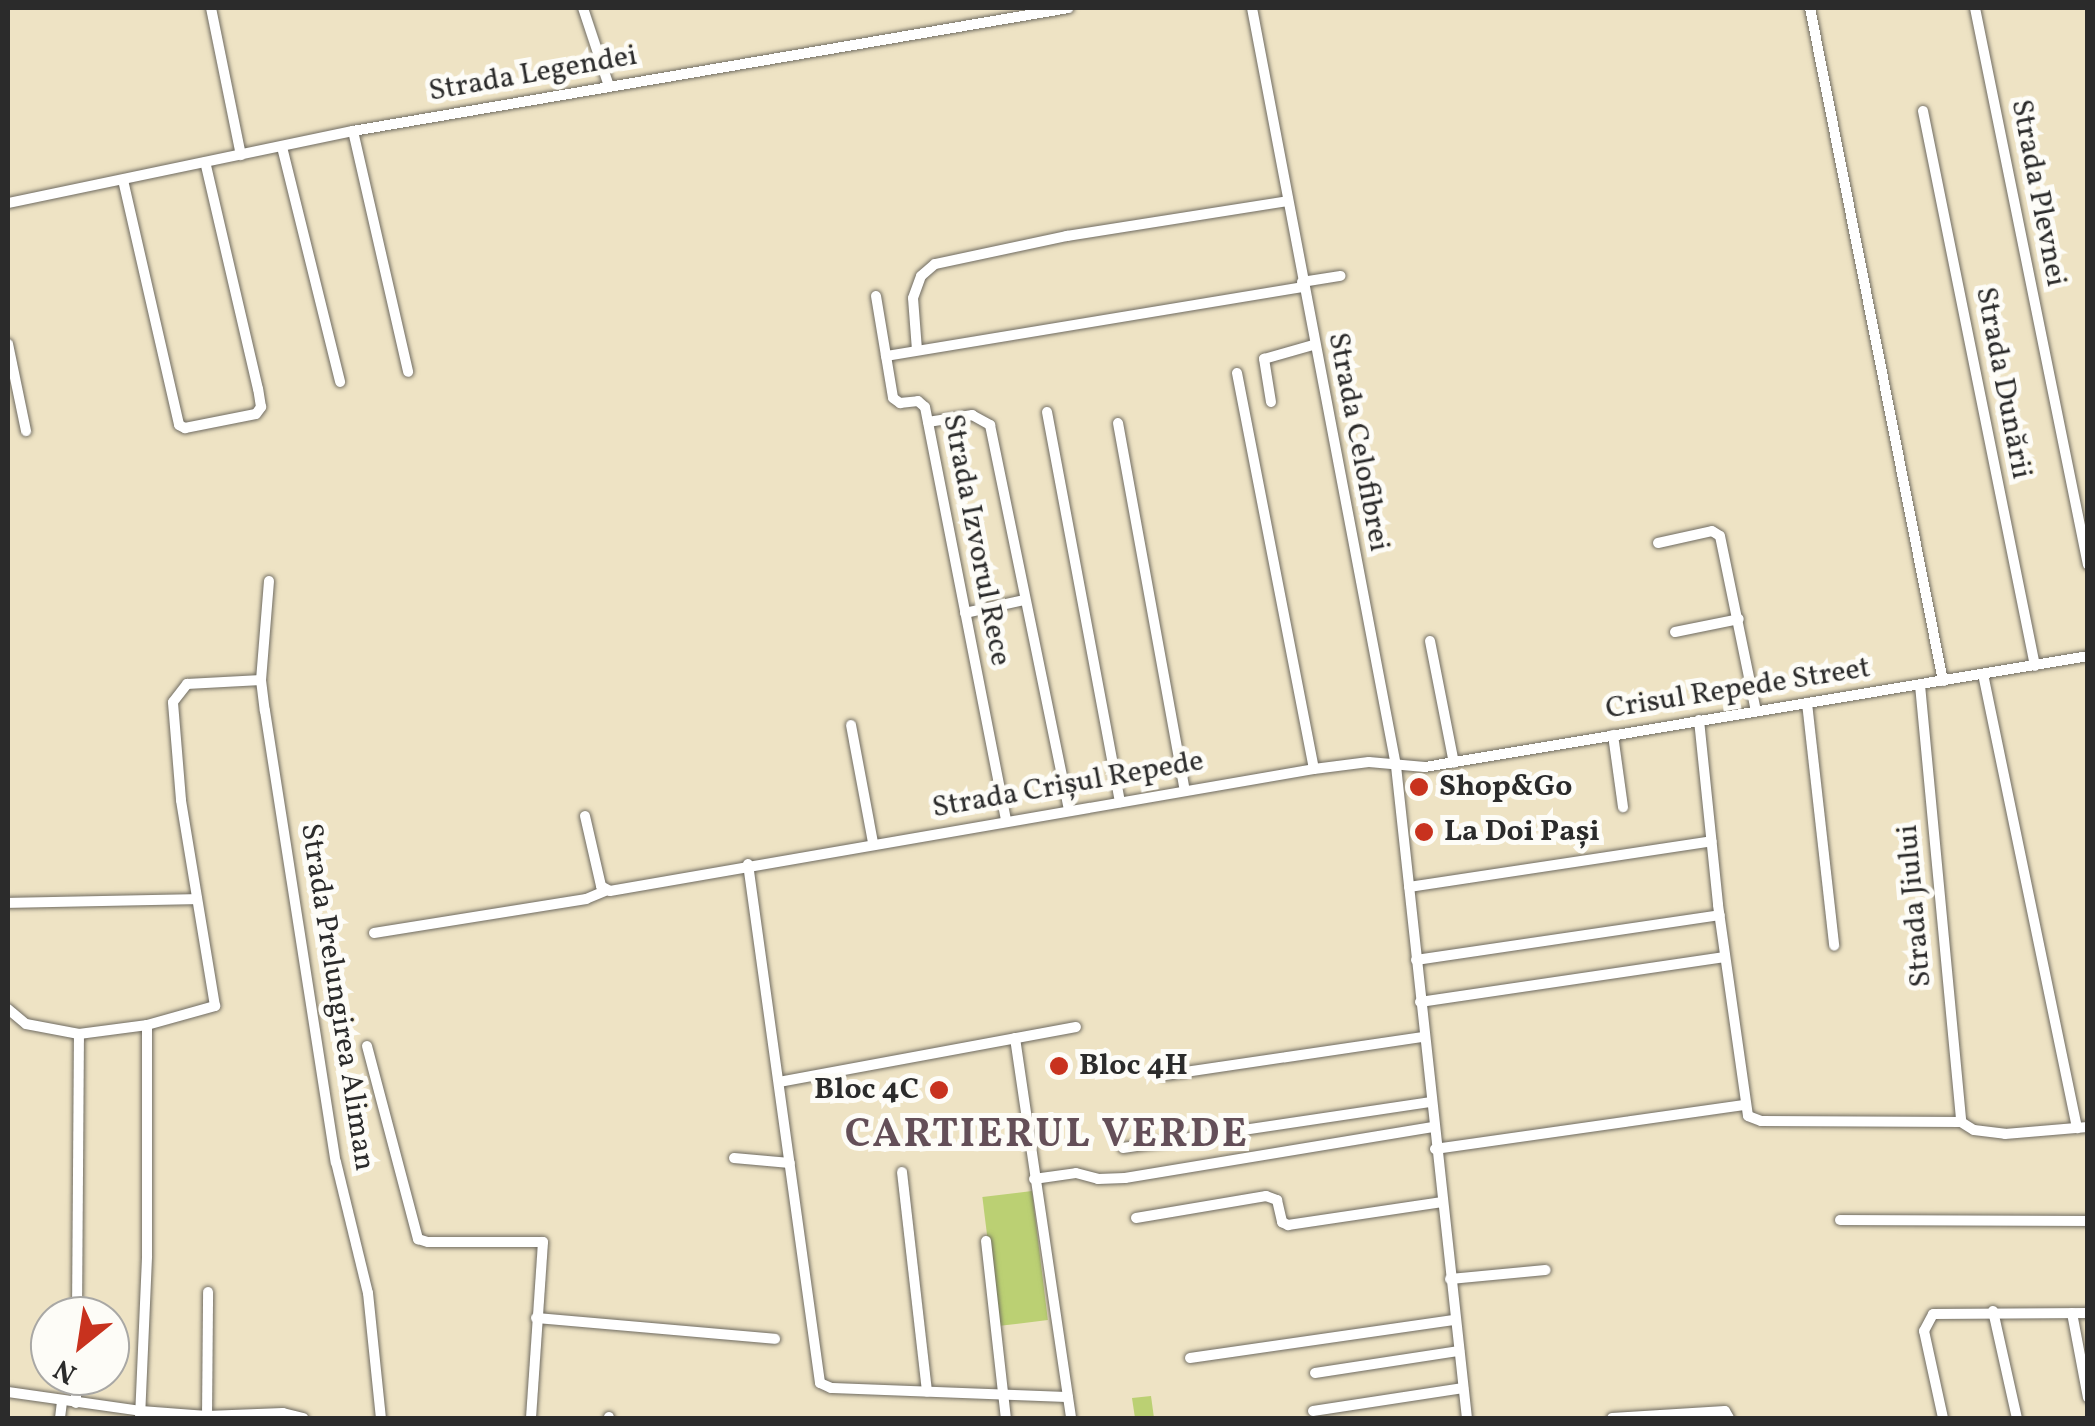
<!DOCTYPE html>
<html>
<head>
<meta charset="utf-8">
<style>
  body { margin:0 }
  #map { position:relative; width:2095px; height:1426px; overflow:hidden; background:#eee3c4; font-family:Vollkorn,serif }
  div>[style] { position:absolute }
  .green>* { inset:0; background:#bbd073; transform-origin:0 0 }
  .roads { filter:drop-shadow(0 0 2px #6f6b61) drop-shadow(0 0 2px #6f6b61) }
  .minor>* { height:10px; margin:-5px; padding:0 5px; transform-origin:5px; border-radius:5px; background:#fff }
  .dots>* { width:28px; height:28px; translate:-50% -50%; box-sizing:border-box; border:5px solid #fdfcf7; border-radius:50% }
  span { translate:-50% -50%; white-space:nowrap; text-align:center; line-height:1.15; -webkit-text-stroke:10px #fdfcf7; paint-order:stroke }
  .street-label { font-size:30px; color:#2b2b2b }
  .poi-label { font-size:30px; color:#2b2b2b; font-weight:700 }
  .left { translate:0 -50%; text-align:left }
  .right { translate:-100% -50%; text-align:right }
  .district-label { font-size:40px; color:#644f58; font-weight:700; letter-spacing:2.5px }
  .frame { position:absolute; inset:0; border:10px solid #2b2b2b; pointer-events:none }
  .north { position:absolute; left:30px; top:1296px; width:100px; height:100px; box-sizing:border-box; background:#fdfcf7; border:2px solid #a9a8a5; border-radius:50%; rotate:210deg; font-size:28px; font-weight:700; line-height:40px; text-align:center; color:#2b2b2b }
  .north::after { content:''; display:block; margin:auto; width:35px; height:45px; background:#c8321e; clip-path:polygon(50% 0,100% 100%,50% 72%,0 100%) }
</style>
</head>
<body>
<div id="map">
  <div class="green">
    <i style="left:1032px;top:1191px;width:130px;height:50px;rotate:83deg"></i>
    <i style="clip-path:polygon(1151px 1396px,1154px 1418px,1135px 1418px,1132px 1398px)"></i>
  </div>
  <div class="roads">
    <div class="minor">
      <i style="left:211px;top:8px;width:150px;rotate:78.5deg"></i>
      <i style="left:583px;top:8px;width:82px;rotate:71.6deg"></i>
      <i style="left:1252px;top:8px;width:772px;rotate:79.24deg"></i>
      <i style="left:1396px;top:766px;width:656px;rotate:83.79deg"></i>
      <i style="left:1810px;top:8px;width:686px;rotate:78.82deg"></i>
      <i style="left:1975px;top:8px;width:568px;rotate:78.53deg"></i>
      <i style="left:1923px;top:111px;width:566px;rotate:78.59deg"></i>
      <i style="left:353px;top:131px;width:247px;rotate:77.1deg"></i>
      <i style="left:282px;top:147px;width:242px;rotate:76.1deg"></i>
      <i style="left:123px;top:180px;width:251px;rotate:77.1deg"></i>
      <i style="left:179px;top:425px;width:7px;rotate:27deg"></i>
      <i style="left:185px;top:428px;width:72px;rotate:-11.2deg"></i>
      <i style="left:256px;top:414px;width:9px;rotate:-54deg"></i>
      <i style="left:261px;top:407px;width:18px;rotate:-99deg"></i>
      <i style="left:258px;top:389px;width:233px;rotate:-103.1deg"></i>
      <i style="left:8px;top:203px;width:352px;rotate:-11.8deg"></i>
      <i style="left:353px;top:131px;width:726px;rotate:-9.75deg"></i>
      <i style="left:1302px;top:282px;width:39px;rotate:-9deg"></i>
      <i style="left:876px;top:296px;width:103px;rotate:80.5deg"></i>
      <i style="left:893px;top:398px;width:9px;rotate:36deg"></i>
      <i style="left:900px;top:403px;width:18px;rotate:-6deg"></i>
      <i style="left:918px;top:401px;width:9px;rotate:41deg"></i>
      <i style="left:925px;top:407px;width:422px;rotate:78.9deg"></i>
      <i style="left:8px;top:344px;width:89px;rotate:78.3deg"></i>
      <i style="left:917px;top:350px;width:52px;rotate:-94.4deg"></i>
      <i style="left:913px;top:298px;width:23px;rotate:-70deg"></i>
      <i style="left:921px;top:276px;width:18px;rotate:-41deg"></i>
      <i style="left:935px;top:264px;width:135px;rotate:-12deg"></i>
      <i style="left:1067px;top:236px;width:223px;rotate:-9deg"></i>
      <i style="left:886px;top:356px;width:423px;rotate:-9.4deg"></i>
      <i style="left:1237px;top:373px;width:403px;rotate:79deg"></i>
      <i style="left:1271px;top:402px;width:44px;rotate:-99.2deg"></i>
      <i style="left:1264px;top:359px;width:51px;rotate:-15.9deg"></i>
      <i style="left:1047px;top:412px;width:397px;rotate:79.4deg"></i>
      <i style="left:928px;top:422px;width:45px;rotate:-9deg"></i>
      <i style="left:972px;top:415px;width:21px;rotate:29deg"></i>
      <i style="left:990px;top:425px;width:393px;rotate:78.4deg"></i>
      <i style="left:1118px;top:423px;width:374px;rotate:79.7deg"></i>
      <i style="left:1658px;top:543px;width:55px;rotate:-12.5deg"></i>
      <i style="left:1712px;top:531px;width:9px;rotate:32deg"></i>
      <i style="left:1720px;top:536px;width:179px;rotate:78.4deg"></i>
      <i style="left:269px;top:581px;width:99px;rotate:94.6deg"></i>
      <i style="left:261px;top:680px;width:31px;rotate:83deg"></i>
      <i style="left:265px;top:711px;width:457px;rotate:81.1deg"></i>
      <i style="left:336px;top:1162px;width:135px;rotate:76.3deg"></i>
      <i style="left:368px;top:1293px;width:126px;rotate:84.1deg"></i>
      <i style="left:965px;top:613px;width:60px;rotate:-12.4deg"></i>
      <i style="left:1675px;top:632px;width:65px;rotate:-11.5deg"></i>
      <i style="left:1430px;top:641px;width:124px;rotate:78.9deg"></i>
      <i style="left:1983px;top:674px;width:464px;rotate:78.3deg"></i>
      <i style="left:1920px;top:685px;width:439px;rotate:84.6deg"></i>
      <i style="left:1807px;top:703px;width:244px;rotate:83.6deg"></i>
      <i style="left:1699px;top:720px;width:186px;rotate:84.1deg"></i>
      <i style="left:1718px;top:905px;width:213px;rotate:81.9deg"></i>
      <i style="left:1748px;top:1116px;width:14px;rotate:21deg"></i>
      <i style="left:1761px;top:1121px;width:200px;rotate:0.3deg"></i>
      <i style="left:851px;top:725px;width:120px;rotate:79.4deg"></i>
      <i style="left:1613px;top:735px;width:73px;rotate:82.1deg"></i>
      <i style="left:585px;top:816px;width:72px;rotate:77.1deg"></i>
      <i style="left:601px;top:886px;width:10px;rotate:29deg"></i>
      <i style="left:610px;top:891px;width:714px;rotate:-9.83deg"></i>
      <i style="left:1314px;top:769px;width:55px;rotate:-7.3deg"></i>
      <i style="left:1369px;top:762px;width:56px;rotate:5.1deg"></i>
      <i style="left:1425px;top:767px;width:672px;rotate:-9.5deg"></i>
      <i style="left:748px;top:864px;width:524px;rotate:82.1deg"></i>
      <i style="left:820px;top:1383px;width:12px;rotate:24deg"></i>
      <i style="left:831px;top:1388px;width:237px;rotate:2.2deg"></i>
      <i style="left:1409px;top:887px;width:306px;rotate:-8.6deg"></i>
      <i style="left:8px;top:903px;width:189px;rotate:-1.2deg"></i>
      <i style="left:374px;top:933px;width:215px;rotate:-9.1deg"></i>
      <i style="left:586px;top:899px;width:21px;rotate:-23deg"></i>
      <i style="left:1416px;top:960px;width:307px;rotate:-8.4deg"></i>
      <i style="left:1420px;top:1002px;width:308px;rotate:-8.4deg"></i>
      <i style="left:8px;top:1009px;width:23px;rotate:40deg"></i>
      <i style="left:26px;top:1024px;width:54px;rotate:10.7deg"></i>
      <i style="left:79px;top:1034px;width:69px;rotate:-7.5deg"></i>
      <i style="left:147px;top:1025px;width:71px;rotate:-15.6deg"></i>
      <i style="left:215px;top:1006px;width:209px;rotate:-99.4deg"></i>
      <i style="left:181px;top:800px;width:98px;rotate:-94.7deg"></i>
      <i style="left:173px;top:702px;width:23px;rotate:-52deg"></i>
      <i style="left:187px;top:684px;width:74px;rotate:-3.1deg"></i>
      <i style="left:1015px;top:1038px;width:384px;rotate:81.6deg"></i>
      <i style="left:367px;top:1046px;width:200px;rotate:75.2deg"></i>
      <i style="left:418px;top:1239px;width:10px;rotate:17deg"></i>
      <i style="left:428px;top:1242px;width:115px"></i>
      <i style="left:543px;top:1242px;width:176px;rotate:93.9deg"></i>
      <i style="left:1165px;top:1075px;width:261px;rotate:-8.4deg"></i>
      <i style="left:779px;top:1082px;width:302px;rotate:-10.5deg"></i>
      <i style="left:1961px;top:1122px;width:15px;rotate:32deg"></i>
      <i style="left:1974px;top:1130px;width:31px;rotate:7deg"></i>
      <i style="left:2005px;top:1134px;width:83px;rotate:-4.8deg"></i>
      <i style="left:1123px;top:1148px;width:310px;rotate:-8.5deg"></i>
      <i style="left:1435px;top:1149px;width:312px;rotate:-8.1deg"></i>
      <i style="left:734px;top:1158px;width:56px;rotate:5.1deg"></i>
      <i style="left:902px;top:1172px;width:221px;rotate:83.5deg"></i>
      <i style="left:1034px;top:1179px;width:42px;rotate:-8.1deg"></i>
      <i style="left:1076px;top:1173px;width:23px;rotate:15deg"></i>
      <i style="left:1098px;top:1179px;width:27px;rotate:-2deg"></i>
      <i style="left:1125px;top:1178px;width:312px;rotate:-9.4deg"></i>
      <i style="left:1136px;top:1218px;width:132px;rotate:-9.6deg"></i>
      <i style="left:1266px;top:1196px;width:12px;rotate:20deg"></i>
      <i style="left:1277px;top:1200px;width:23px;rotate:77deg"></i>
      <i style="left:1282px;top:1222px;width:7px;rotate:27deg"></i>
      <i style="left:1288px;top:1225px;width:156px;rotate:-8.5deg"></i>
      <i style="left:1840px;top:1220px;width:248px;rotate:0.2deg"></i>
      <i style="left:986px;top:1241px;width:178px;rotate:83.6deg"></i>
      <i style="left:1450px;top:1279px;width:96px;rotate:-5.4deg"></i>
      <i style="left:1993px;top:1311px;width:110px;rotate:77.4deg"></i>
      <i style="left:2072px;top:1313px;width:86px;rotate:79.3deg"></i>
      <i style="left:77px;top:1316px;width:282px;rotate:-89.6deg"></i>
      <i style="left:536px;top:1318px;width:240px;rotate:5deg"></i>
      <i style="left:1190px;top:1358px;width:268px;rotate:-8.2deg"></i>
      <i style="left:1315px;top:1373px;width:146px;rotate:-8.7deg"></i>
      <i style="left:8px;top:1392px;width:134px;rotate:8.1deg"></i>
      <i style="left:141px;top:1411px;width:66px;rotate:4.3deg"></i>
      <i style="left:207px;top:1416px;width:76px;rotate:-2.3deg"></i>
      <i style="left:283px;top:1413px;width:21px;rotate:14deg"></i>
      <i style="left:76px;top:1403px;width:27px;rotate:-90deg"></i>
      <i style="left:1313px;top:1411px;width:152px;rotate:-8.7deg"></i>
      <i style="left:60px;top:1418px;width:17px;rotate:-83deg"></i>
      <i style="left:140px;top:1418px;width:162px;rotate:-87.5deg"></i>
      <i style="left:147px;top:1256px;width:231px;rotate:-90deg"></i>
      <i style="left:207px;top:1418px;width:126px;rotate:-89.5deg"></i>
      <i style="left:609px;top:1418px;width:1px;rotate:-90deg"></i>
      <i style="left:1612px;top:1418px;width:113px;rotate:-3.5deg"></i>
      <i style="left:1725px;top:1411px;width:8px;rotate:60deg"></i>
      <i style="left:1943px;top:1418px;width:89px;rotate:-102.3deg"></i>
      <i style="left:1924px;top:1331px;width:19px;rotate:-62deg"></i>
      <i style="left:1933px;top:1314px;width:155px;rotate:-0.4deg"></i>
    </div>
  </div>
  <div class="dots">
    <i style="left:1419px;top:787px;background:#c8321e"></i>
    <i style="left:1424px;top:832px;background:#c8321e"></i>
    <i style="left:1059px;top:1066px;background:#c8321e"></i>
    <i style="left:939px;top:1090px;background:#c8321e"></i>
  </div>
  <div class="street-label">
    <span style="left:533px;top:74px;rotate:-10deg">Strada Legendei</span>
    <span style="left:2038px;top:193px;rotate:79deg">Strada Plevnei</span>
    <span style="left:2003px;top:383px;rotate:79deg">Strada Dunării</span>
    <span style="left:1358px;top:442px;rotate:79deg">Strada Celofibrei</span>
    <span style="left:976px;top:540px;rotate:79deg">Strada Izvorul Rece</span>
    <span style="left:1738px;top:689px;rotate:-9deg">Crisul Repede Street</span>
    <span style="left:1068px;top:785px;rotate:-10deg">Strada Crișul Repede</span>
    <span style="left:1915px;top:906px;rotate:-95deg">Strada Jiului</span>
    <span style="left:337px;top:997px;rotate:81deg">Strada Prelungirea Aliman</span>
  </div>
  <div class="poi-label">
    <span class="left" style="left:1439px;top:787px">Shop&amp;Go</span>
    <span class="left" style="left:1444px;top:832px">La Doi Pași</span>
    <span class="left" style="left:1079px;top:1066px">Bloc 4H</span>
    <span class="right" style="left:919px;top:1090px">Bloc 4C</span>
  </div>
  <div class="district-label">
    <span style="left:1047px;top:1136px">CARTIERUL VERDE</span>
  </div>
  <div class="frame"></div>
  <div class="north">N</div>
</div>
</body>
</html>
